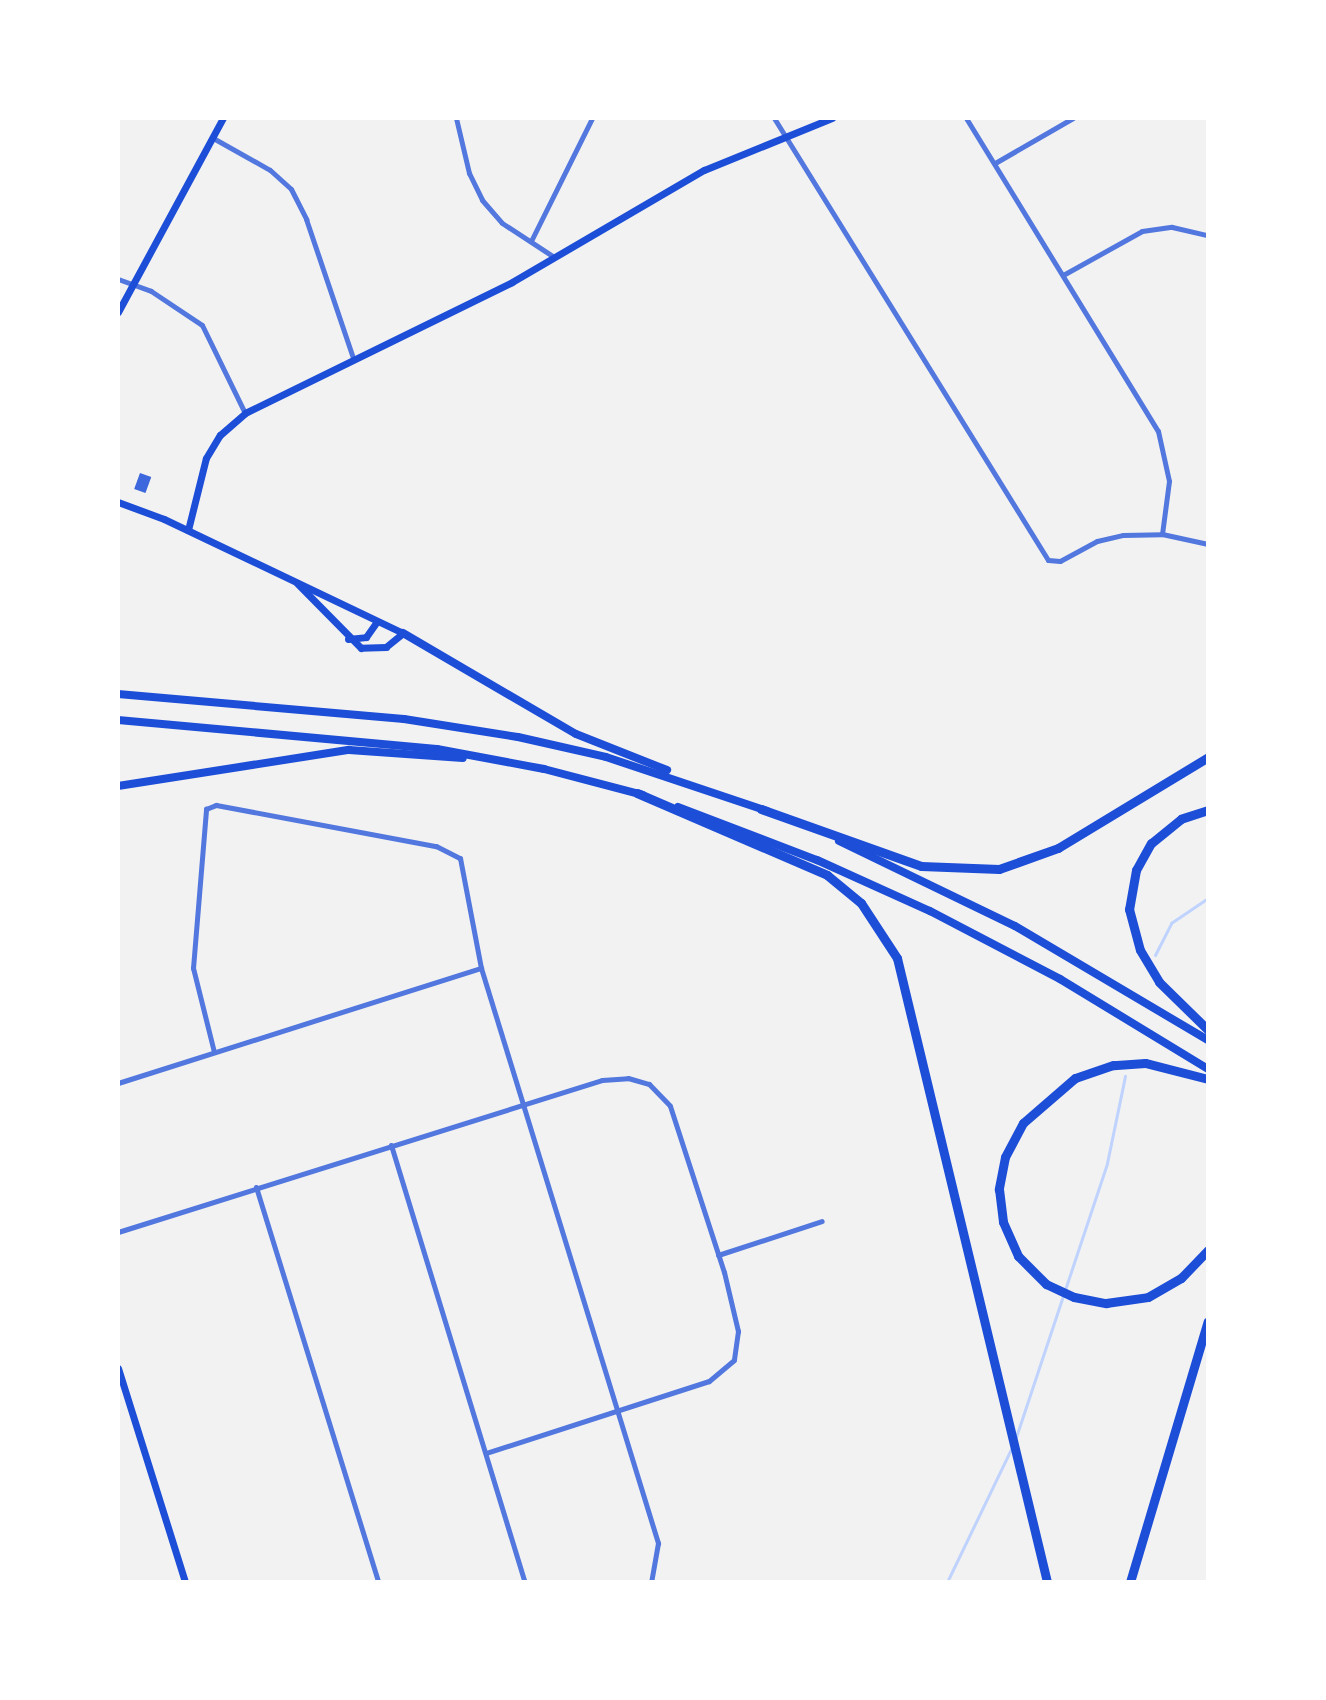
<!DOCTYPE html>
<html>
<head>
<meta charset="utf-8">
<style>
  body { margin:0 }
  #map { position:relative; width:1326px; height:1700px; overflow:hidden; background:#f2f2f2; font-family:Ubuntu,sans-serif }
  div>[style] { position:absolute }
  .stream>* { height:3px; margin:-1.5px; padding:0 1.5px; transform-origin:1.5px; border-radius:1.5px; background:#bfd3fe }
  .building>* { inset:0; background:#3d67dc; transform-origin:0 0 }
  .minor>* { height:5px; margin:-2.5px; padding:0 2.5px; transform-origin:2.5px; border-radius:2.5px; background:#5277de }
  .secondary>* { height:7px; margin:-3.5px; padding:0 3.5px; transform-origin:3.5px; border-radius:3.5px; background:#1d4ed8 }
  .trunk>* { height:8px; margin:-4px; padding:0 4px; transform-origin:4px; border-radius:4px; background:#1d4ed8 }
  .motorway>* { height:9px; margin:-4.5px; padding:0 4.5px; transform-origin:4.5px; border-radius:4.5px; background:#1d4ed8 }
  span { translate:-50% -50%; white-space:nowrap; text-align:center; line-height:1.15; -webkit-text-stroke:7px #fff; paint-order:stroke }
  .frame { position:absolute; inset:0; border:120px solid #fff; pointer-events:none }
</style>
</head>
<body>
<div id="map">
  <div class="stream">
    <i style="left:1155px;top:955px;width:36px;rotate:-63deg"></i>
    <i style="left:1171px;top:923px;width:45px;rotate:-34deg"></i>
    <i style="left:1015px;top:1440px;width:292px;rotate:-71.6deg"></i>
    <i style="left:1107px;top:1163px;width:89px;rotate:-78.3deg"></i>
    <i style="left:947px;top:1582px;width:150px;rotate:-64.3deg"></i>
  </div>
  <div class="building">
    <i style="left:140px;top:473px;width:12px;height:17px;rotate:20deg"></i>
  </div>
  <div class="minor">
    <i style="left:456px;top:118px;width:57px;rotate:76.7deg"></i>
    <i style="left:469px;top:173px;width:30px;rotate:64deg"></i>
    <i style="left:482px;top:200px;width:30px;rotate:49deg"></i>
    <i style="left:502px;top:223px;width:62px;rotate:33.2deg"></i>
    <i style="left:774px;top:118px;width:520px;rotate:58.2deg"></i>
    <i style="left:1048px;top:560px;width:12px;rotate:5deg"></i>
    <i style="left:1060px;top:561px;width:42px;rotate:-28.4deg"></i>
    <i style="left:1097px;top:541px;width:27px;rotate:-13deg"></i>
    <i style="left:1123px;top:535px;width:39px;rotate:-1deg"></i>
    <i style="left:1162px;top:534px;width:47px;rotate:12.3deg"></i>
    <i style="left:966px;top:118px;width:367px;rotate:58.5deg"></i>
    <i style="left:1158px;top:431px;width:51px;rotate:77.6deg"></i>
    <i style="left:1169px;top:481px;width:53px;rotate:97.5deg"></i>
    <i style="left:213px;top:138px;width:65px;rotate:29.3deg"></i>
    <i style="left:270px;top:170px;width:28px;rotate:42deg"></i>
    <i style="left:291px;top:189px;width:34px;rotate:63deg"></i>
    <i style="left:306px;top:219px;width:147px;rotate:71.3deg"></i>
    <i style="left:995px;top:163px;width:90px;rotate:-30deg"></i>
    <i style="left:531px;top:241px;width:137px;rotate:-63.6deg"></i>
    <i style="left:1063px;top:275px;width:90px;rotate:-29.1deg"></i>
    <i style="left:1142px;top:231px;width:30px;rotate:-8deg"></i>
    <i style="left:1172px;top:227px;width:37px;rotate:13deg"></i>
    <i style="left:118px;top:279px;width:35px;rotate:20deg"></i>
    <i style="left:151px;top:291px;width:61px;rotate:33.7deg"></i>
    <i style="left:202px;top:325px;width:98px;rotate:64deg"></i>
    <i style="left:214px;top:1052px;width:87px;rotate:-104deg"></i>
    <i style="left:193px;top:968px;width:160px;rotate:-85.3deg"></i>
    <i style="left:206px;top:809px;width:11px;rotate:-22deg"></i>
    <i style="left:216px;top:805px;width:224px;rotate:10.6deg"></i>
    <i style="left:436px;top:846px;width:27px;rotate:27deg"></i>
    <i style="left:460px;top:858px;width:112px;rotate:79.2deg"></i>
    <i style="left:481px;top:968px;width:602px;rotate:72.89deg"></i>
    <i style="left:658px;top:1543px;width:40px;rotate:100deg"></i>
    <i style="left:118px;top:1083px;width:381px;rotate:-17.6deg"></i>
    <i style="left:391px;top:1145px;width:457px;rotate:73deg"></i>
    <i style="left:256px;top:1187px;width:413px;rotate:72.8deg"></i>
    <i style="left:118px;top:1232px;width:507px;rotate:-17.43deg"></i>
    <i style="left:602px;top:1080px;width:26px;rotate:-4deg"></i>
    <i style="left:628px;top:1078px;width:22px;rotate:16deg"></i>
    <i style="left:649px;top:1084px;width:30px;rotate:46deg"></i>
    <i style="left:670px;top:1106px;width:175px;rotate:72deg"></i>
    <i style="left:724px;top:1272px;width:61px;rotate:76.7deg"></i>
    <i style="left:738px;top:1331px;width:29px;rotate:98deg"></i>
    <i style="left:734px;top:1360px;width:33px;rotate:140deg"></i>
    <i style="left:709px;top:1381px;width:234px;rotate:162.1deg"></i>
    <i style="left:718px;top:1255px;width:109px;rotate:-18.1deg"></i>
  </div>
  <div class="secondary">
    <i style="left:118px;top:312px;width:221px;rotate:-61.6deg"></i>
    <i style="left:118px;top:502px;width:49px;rotate:20.3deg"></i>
    <i style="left:164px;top:519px;width:265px;rotate:25.5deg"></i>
    <i style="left:403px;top:633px;width:22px;rotate:141deg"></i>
    <i style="left:386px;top:647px;width:25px;rotate:178deg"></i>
    <i style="left:361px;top:648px;width:91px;rotate:-134.6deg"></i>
    <i style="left:188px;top:530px;width:74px;rotate:-76deg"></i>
    <i style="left:206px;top:458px;width:27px;rotate:-59deg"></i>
    <i style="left:220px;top:435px;width:33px;rotate:-41deg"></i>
    <i style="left:245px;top:413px;width:297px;rotate:-26.1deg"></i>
    <i style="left:512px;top:282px;width:222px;rotate:-30.3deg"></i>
    <i style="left:704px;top:170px;width:138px;rotate:-22.1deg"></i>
    <i style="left:348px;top:639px;width:18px;rotate:-6deg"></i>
    <i style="left:366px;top:637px;width:19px;rotate:-55deg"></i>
    <i style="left:118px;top:1368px;width:224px;rotate:72.6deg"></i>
  </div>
  <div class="trunk">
    <i style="left:403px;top:633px;width:200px;rotate:30.3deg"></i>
    <i style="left:576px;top:734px;width:98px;rotate:21.6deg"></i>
    <i style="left:118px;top:694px;width:287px;rotate:5deg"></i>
    <i style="left:404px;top:719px;width:115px;rotate:9deg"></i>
    <i style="left:518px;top:737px;width:90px;rotate:12.8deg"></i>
    <i style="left:606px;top:757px;width:170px;rotate:18.5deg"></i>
    <i style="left:118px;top:720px;width:320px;rotate:5.2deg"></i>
    <i style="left:437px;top:749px;width:109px;rotate:10.6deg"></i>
    <i style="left:544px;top:769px;width:102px;rotate:14.7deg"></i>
    <i style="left:118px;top:786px;width:234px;rotate:-8.9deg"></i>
    <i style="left:349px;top:750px;width:114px;rotate:4deg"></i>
    <i style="left:678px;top:807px;width:149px;rotate:20.9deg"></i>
    <i style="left:817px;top:860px;width:124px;rotate:24.3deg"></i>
    <i style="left:930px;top:911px;width:147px;rotate:27.6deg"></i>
    <i style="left:1060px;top:979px;width:173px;rotate:31.3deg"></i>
    <i style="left:839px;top:841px;width:195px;rotate:25.8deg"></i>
    <i style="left:1015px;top:926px;width:224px;rotate:30.6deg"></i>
  </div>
  <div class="motorway">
    <i style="left:637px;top:793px;width:207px;rotate:23.3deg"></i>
    <i style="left:827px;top:875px;width:44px;rotate:39.5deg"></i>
    <i style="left:861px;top:903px;width:66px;rotate:56.8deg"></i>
    <i style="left:897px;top:958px;width:642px;rotate:76.48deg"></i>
    <i style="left:761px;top:809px;width:170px;rotate:19.6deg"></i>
    <i style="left:921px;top:866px;width:78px;rotate:2.2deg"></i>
    <i style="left:999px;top:869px;width:63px;rotate:-19.6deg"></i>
    <i style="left:1058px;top:848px;width:175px;rotate:-31.2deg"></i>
    <i style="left:1208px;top:810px;width:28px;rotate:162deg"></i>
    <i style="left:1181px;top:819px;width:38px;rotate:141deg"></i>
    <i style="left:1151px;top:843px;width:31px;rotate:119deg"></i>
    <i style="left:1136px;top:870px;width:40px;rotate:100deg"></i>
    <i style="left:1129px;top:909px;width:42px;rotate:75deg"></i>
    <i style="left:1140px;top:950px;width:37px;rotate:59deg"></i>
    <i style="left:1159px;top:982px;width:69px;rotate:44.4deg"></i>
    <i style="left:1208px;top:1079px;width:65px;rotate:-165.7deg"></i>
    <i style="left:1145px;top:1063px;width:32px;rotate:176deg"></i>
    <i style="left:1113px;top:1065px;width:40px;rotate:161.1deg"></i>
    <i style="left:1075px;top:1078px;width:69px;rotate:139.1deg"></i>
    <i style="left:1023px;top:1123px;width:38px;rotate:118deg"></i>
    <i style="left:1005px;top:1157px;width:33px;rotate:101deg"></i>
    <i style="left:999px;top:1189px;width:33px;rotate:83deg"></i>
    <i style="left:1003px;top:1222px;width:37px;rotate:66deg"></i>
    <i style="left:1018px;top:1256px;width:40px;rotate:45deg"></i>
    <i style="left:1046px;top:1284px;width:31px;rotate:25deg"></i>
    <i style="left:1074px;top:1297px;width:33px;rotate:11deg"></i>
    <i style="left:1106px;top:1303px;width:42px;rotate:-8.1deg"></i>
    <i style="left:1148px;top:1297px;width:38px;rotate:-30deg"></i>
    <i style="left:1181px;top:1278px;width:39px;rotate:-46deg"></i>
    <i style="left:1130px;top:1582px;width:272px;rotate:-73.4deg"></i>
  </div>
  <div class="frame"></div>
</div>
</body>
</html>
